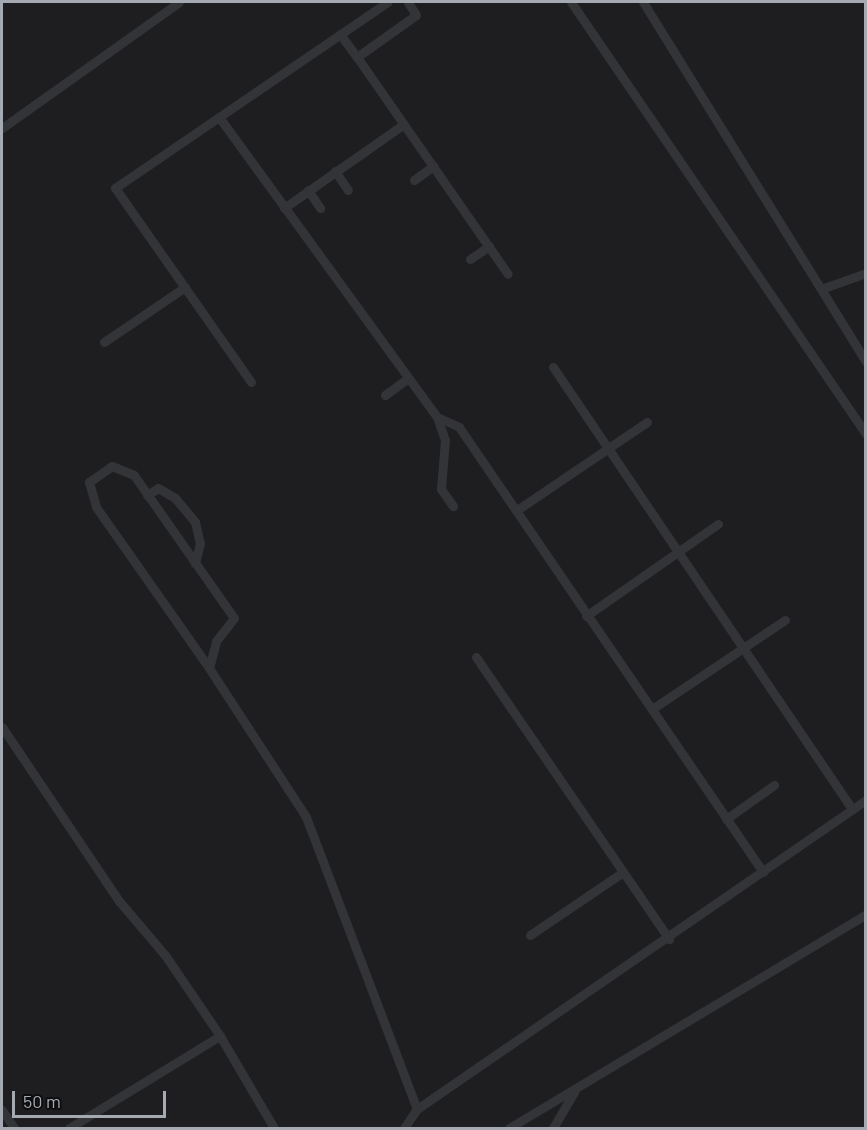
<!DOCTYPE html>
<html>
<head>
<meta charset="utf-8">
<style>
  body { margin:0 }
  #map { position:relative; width:867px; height:1130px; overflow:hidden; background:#121213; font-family:Barlow,sans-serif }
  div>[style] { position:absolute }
  .built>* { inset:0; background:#1e1e20; transform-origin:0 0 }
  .service>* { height:9px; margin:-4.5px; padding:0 4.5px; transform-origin:4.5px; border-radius:4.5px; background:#333437 }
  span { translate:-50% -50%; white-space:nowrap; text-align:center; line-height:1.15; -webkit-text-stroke:6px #0d0d0e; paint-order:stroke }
  .frame { position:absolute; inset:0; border:3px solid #a4a9b2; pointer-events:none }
  .scale { position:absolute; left:12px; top:1091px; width:154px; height:27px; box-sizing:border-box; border:3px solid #a4a9b2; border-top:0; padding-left:8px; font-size:18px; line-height:21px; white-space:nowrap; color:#a4a9b2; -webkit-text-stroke:4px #0d0d0e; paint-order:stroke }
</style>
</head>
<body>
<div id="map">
  <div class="built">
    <i style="left:2px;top:2px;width:863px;height:1126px"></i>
  </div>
  <div class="service">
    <i style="left:571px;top:2px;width:523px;rotate:55.67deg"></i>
    <i style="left:643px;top:2px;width:423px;rotate:58.2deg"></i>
    <i style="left:340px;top:34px;width:29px;rotate:54deg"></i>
    <i style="left:357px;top:57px;width:72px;rotate:-35.4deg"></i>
    <i style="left:416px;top:15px;width:15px;rotate:-122deg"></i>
    <i style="left:357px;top:57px;width:264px;rotate:55.2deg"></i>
    <i style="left:219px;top:117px;width:371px;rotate:54deg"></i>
    <i style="left:437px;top:417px;width:24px;rotate:71deg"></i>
    <i style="left:445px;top:440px;width:49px;rotate:94.7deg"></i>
    <i style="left:441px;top:489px;width:21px;rotate:55deg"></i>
    <i style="left:2px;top:128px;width:217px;rotate:-35.4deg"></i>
    <i style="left:335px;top:171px;width:23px;rotate:56deg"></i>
    <i style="left:414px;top:180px;width:24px;rotate:-36deg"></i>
    <i style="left:308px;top:190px;width:22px;rotate:56deg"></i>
    <i style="left:284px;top:208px;width:146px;rotate:-35deg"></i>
    <i style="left:470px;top:259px;width:23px;rotate:-34deg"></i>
    <i style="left:821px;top:289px;width:48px;rotate:-19.6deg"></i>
    <i style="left:104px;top:342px;width:98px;rotate:-34.2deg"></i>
    <i style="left:553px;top:367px;width:534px;rotate:55.92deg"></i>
    <i style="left:251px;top:382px;width:237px;rotate:-125deg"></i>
    <i style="left:115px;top:188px;width:330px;rotate:-34.3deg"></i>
    <i style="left:385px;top:395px;width:26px;rotate:-36deg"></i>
    <i style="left:437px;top:417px;width:24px;rotate:24deg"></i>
    <i style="left:459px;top:427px;width:539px;rotate:55.66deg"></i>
    <i style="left:147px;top:495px;width:13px;rotate:-32deg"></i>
    <i style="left:158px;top:488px;width:20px;rotate:30deg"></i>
    <i style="left:175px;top:498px;width:31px;rotate:50deg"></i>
    <i style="left:195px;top:522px;width:22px;rotate:77deg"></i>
    <i style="left:200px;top:543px;width:21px;rotate:104deg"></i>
    <i style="left:517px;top:510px;width:157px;rotate:-34.1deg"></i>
    <i style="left:586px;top:616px;width:161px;rotate:-34.9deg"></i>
    <i style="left:476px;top:657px;width:342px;rotate:55.6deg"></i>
    <i style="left:209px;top:668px;width:28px;rotate:-75deg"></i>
    <i style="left:216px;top:641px;width:29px;rotate:-52deg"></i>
    <i style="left:234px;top:618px;width:174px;rotate:-125deg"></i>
    <i style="left:134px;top:475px;width:24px;rotate:-158deg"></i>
    <i style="left:112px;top:466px;width:28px;rotate:145deg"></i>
    <i style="left:89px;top:482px;width:26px;rotate:74deg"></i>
    <i style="left:96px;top:507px;width:197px;rotate:54.9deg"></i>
    <i style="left:209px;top:668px;width:178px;rotate:56.9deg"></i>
    <i style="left:306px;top:817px;width:312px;rotate:69.2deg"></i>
    <i style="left:652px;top:709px;width:160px;rotate:-33.8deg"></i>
    <i style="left:2px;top:727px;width:210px;rotate:56.1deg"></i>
    <i style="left:119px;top:901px;width:71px;rotate:49.6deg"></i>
    <i style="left:165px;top:955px;width:98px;rotate:55.8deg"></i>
    <i style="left:220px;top:1036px;width:107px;rotate:59.6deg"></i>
    <i style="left:726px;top:819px;width:59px;rotate:-35.3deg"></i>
    <i style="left:530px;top:935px;width:112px;rotate:-34.1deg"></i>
    <i style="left:2px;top:1110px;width:22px;rotate:56deg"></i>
    <i style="left:69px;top:1128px;width:177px;rotate:-31.4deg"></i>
    <i style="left:404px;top:1128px;width:23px;rotate:-56deg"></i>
    <i style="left:417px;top:1109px;width:545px;rotate:-34.54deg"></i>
    <i style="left:509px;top:1128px;width:416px;rotate:-30.9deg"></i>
    <i style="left:553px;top:1128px;width:42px;rotate:-59.7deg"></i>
  </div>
  <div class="frame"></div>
  <div class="scale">50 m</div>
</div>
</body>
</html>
